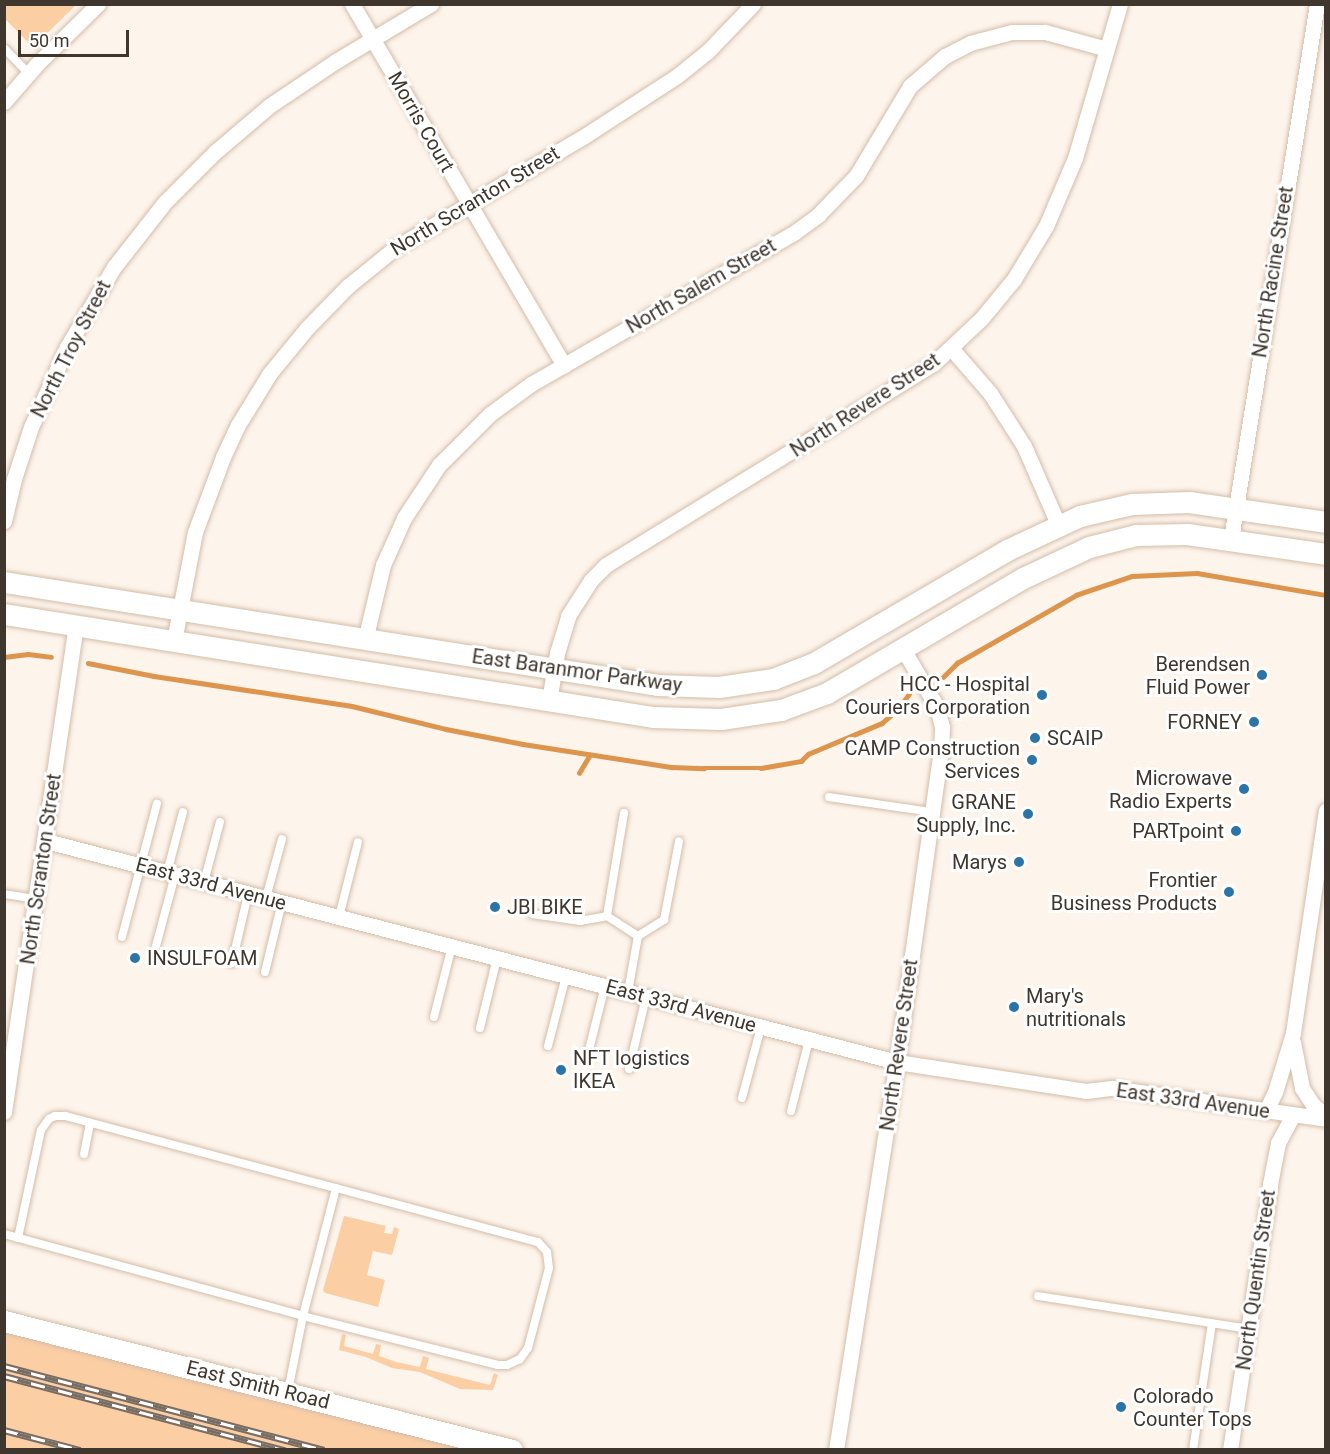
<!DOCTYPE html>
<html>
<head>
<meta charset="utf-8">
<style>
  body { margin:0 }
  #map { position:relative; width:1330px; height:1454px; overflow:hidden; background:#fdf4eb; font-family:Roboto,sans-serif }
  div>[style] { position:absolute }
  .green>* { inset:0; background:#fccea4 }
  .stream>* { height:4.5px; margin:-2.25px; padding:0 2.25px; transform-origin:2.25px; border-radius:2.25px; background:#dd954d }
  .roads { filter:drop-shadow(0 0 2px #d4bda9) drop-shadow(0 0 2px #d4bda9) }
  .lane>* { height:8px; margin:-4px; padding:0 4px; transform-origin:4px; border-radius:4px; background:#fff }
  .street>* { height:15px; margin:-7.5px; padding:0 7.5px; transform-origin:7.5px; border-radius:7.5px; background:#fff }
  .secondary>* { height:21px; margin:-10.5px; padding:0 10.5px; transform-origin:10.5px; border-radius:10.5px; background:#fff }
  .rail>* { height:7px; margin-top:-3.5px; transform-origin:0; background:repeating-linear-gradient(90deg,#fff 0 14px,#766d65 0 28px); box-sizing:border-box; border-block:2px solid #766d65 }
  .dots>* { width:16px; height:16px; translate:-50% -50%; box-sizing:border-box; border:3px solid #fff; border-radius:50% }
  span { translate:-50% -50%; white-space:nowrap; text-align:center; line-height:1.15; -webkit-text-stroke:6px #fff; paint-order:stroke }
  .street-label { font-size:20px; color:#3f362e }
  .poi-label { font-size:20px; color:#3f362e }
  .right { translate:-100% -50%; text-align:right }
  .left { translate:0 -50%; text-align:left }
  .frame { position:absolute; inset:0; border:6px solid #3f362e; pointer-events:none }
  .scale { position:absolute; left:18px; top:30px; width:111px; height:27px; box-sizing:border-box; border:3px solid #3f362e; border-top:0; padding-left:8px; font-size:18px; line-height:21px; white-space:nowrap; color:#3f362e; -webkit-text-stroke:4px #fff; paint-order:stroke }
</style>
</head>
<body>
<div id="map">
  <div class="green">
    <i style="clip-path:polygon(4px 5px,5px 4px,76px 5px,33px 47px,5px 19px)"></i>
    <i style="clip-path:polygon(344px 1216px,386px 1226px,384px 1233px,392px 1234px,394px 1227px,399px 1229px,392px 1255px,373px 1251px,367px 1275px,385px 1280px,378px 1307px,325px 1293px,323px 1290px)"></i>
    <i style="clip-path:polygon(4px 1325px,484px 1449px,5px 1449px)"></i>
    <i style="clip-path:polygon(342px 1334px,346px 1335px,344px 1346px,373px 1354px,376px 1344px,381px 1345px,379px 1356px,396px 1362px,420px 1367px,423px 1356px,429px 1358px,426px 1369px,490px 1385px,494px 1373px,498px 1375px,493px 1390px,460px 1389px,420px 1372px,392px 1368px,366px 1357px,339px 1350px)"></i>
  </div>
  <div class="stream">
    <i style="left:4px;top:657px;width:24px;rotate:-7deg"></i>
    <i style="left:28px;top:654px;width:23px;rotate:7deg"></i>
    <i style="left:88px;top:663px;width:67px;rotate:11.1deg"></i>
    <i style="left:154px;top:676px;width:200px;rotate:8.6deg"></i>
    <i style="left:352px;top:706px;width:97px;rotate:13.7deg"></i>
    <i style="left:446px;top:729px;width:78px;rotate:11deg"></i>
    <i style="left:523px;top:744px;width:151px;rotate:8.8deg"></i>
    <i style="left:672px;top:767px;width:32px;rotate:2deg"></i>
    <i style="left:704px;top:768px;width:57px"></i>
    <i style="left:761px;top:768px;width:41px;rotate:-9.9deg"></i>
    <i style="left:801px;top:761px;width:10px;rotate:-45deg"></i>
    <i style="left:808px;top:754px;width:80px;rotate:-22.7deg"></i>
    <i style="left:882px;top:723px;width:21px;rotate:-41deg"></i>
    <i style="left:898px;top:709px;width:19px;rotate:-54deg"></i>
    <i style="left:943px;top:677px;width:20px;rotate:-45deg"></i>
    <i style="left:957px;top:663px;width:137px;rotate:-29.7deg"></i>
    <i style="left:1076px;top:595px;width:59px;rotate:-18.7deg"></i>
    <i style="left:1132px;top:576px;width:65px;rotate:-2.6deg"></i>
    <i style="left:1197px;top:573px;width:131px;rotate:9.7deg"></i>
    <i style="left:579px;top:773px;width:21px;rotate:-59deg"></i>
  </div>
  <div class="roads">
    <div class="lane">
      <i style="left:4px;top:48px;width:36px;rotate:46deg"></i>
      <i style="left:829px;top:797px;width:104px;rotate:8.3deg"></i>
      <i style="left:624px;top:813px;width:104px;rotate:99.4deg"></i>
      <i style="left:607px;top:916px;width:37px;rotate:33deg"></i>
      <i style="left:167px;top:873px;width:63px;rotate:-75.3deg"></i>
      <i style="left:204px;top:882px;width:62px;rotate:-75.1deg"></i>
      <i style="left:4px;top:894px;width:32px;rotate:9deg"></i>
      <i style="left:266px;top:898px;width:61px;rotate:-74.8deg"></i>
      <i style="left:532px;top:914px;width:49px;rotate:8.3deg"></i>
      <i style="left:580px;top:921px;width:27px;rotate:-10deg"></i>
      <i style="left:339px;top:917px;width:77px;rotate:-75.8deg"></i>
      <i style="left:122px;top:937px;width:138px;rotate:-75.3deg"></i>
      <i style="left:156px;top:946px;width:73px;rotate:-75deg"></i>
      <i style="left:232px;top:963px;width:71px;rotate:-76.9deg"></i>
      <i style="left:265px;top:972px;width:72px;rotate:-76.3deg"></i>
      <i style="left:628px;top:992px;width:57px;rotate:-79.9deg"></i>
      <i style="left:638px;top:936px;width:31px;rotate:-32deg"></i>
      <i style="left:664px;top:920px;width:80px;rotate:-79.2deg"></i>
      <i style="left:434px;top:1017px;width:73px;rotate:-75.8deg"></i>
      <i style="left:480px;top:1028px;width:72px;rotate:-76.3deg"></i>
      <i style="left:548px;top:1046px;width:72px;rotate:-75.6deg"></i>
      <i style="left:587px;top:1058px;width:74px;rotate:-76deg"></i>
      <i style="left:629px;top:1069px;width:74px;rotate:-76.7deg"></i>
      <i style="left:742px;top:1098px;width:73px;rotate:-75deg"></i>
      <i style="left:791px;top:1111px;width:73px;rotate:-75.8deg"></i>
      <i style="left:84px;top:1154px;width:32px;rotate:-79deg"></i>
      <i style="left:4px;top:1234px;width:310px;rotate:15.3deg"></i>
      <i style="left:303px;top:1316px;width:76px;rotate:101.3deg"></i>
      <i style="left:18px;top:1238px;width:110px;rotate:-78deg"></i>
      <i style="left:41px;top:1130px;width:14px;rotate:-54deg"></i>
      <i style="left:49px;top:1119px;width:7px;rotate:-27deg"></i>
      <i style="left:55px;top:1116px;width:10px"></i>
      <i style="left:65px;top:1116px;width:280px;rotate:14.9deg"></i>
      <i style="left:336px;top:1188px;width:209px;rotate:15deg"></i>
      <i style="left:538px;top:1242px;width:13px;rotate:48deg"></i>
      <i style="left:547px;top:1252px;width:16px;rotate:83deg"></i>
      <i style="left:549px;top:1268px;width:83px;rotate:104.7deg"></i>
      <i style="left:528px;top:1348px;width:14px;rotate:126deg"></i>
      <i style="left:520px;top:1359px;width:14px;rotate:155deg"></i>
      <i style="left:507px;top:1365px;width:9px;rotate:180deg"></i>
      <i style="left:498px;top:1365px;width:201px;rotate:-165.9deg"></i>
      <i style="left:303px;top:1316px;width:132px;rotate:-75.5deg"></i>
      <i style="left:1038px;top:1296px;width:213px;rotate:8.9deg"></i>
      <i style="left:1193px;top:1450px;width:128px;rotate:-81.5deg"></i>
    </div>
    <div class="street">
      <i style="left:352px;top:4px;width:419px;rotate:59.6deg"></i>
      <i style="left:4px;top:102px;width:50px;rotate:-49deg"></i>
      <i style="left:37px;top:64px;width:86px;rotate:-44.5deg"></i>
      <i style="left:951px;top:348px;width:60px;rotate:49.1deg"></i>
      <i style="left:990px;top:393px;width:63px;rotate:57.3deg"></i>
      <i style="left:1024px;top:446px;width:85px;rotate:66.4deg"></i>
      <i style="left:4px;top:521px;width:43px;rotate:-76.6deg"></i>
      <i style="left:14px;top:479px;width:55px;rotate:-71.9deg"></i>
      <i style="left:31px;top:427px;width:88px;rotate:-65.8deg"></i>
      <i style="left:67px;top:347px;width:93px;rotate:-59.6deg"></i>
      <i style="left:114px;top:267px;width:83px;rotate:-51.9deg"></i>
      <i style="left:165px;top:202px;width:71px;rotate:-45deg"></i>
      <i style="left:215px;top:152px;width:71px;rotate:-40.4deg"></i>
      <i style="left:269px;top:106px;width:81px;rotate:-33.9deg"></i>
      <i style="left:336px;top:61px;width:111px;rotate:-31deg"></i>
      <i style="left:1231px;top:539px;width:542px;rotate:-80.87deg"></i>
      <i style="left:365px;top:640px;width:77px;rotate:-76.5deg"></i>
      <i style="left:383px;top:565px;width:51px;rotate:-65.9deg"></i>
      <i style="left:404px;top:518px;width:64px;rotate:-56.6deg"></i>
      <i style="left:439px;top:465px;width:72px;rotate:-45deg"></i>
      <i style="left:490px;top:414px;width:51px;rotate:-36.2deg"></i>
      <i style="left:531px;top:384px;width:305px;rotate:-29.9deg"></i>
      <i style="left:795px;top:232px;width:29px;rotate:-36deg"></i>
      <i style="left:818px;top:215px;width:54px;rotate:-45.7deg"></i>
      <i style="left:856px;top:176px;width:105px;rotate:-59deg"></i>
      <i style="left:910px;top:86px;width:46px;rotate:-40.6deg"></i>
      <i style="left:945px;top:56px;width:28px;rotate:-27deg"></i>
      <i style="left:970px;top:43px;width:43px;rotate:-14.7deg"></i>
      <i style="left:1012px;top:32px;width:33px"></i>
      <i style="left:1045px;top:32px;width:64px;rotate:15.3deg"></i>
      <i style="left:174px;top:641px;width:111px;rotate:-79.1deg"></i>
      <i style="left:195px;top:532px;width:80px;rotate:-69.5deg"></i>
      <i style="left:223px;top:457px;width:35px;rotate:-65deg"></i>
      <i style="left:238px;top:425px;width:61px;rotate:-58.4deg"></i>
      <i style="left:270px;top:373px;width:58px;rotate:-50.6deg"></i>
      <i style="left:307px;top:328px;width:59px;rotate:-45.7deg"></i>
      <i style="left:348px;top:286px;width:60px;rotate:-39deg"></i>
      <i style="left:395px;top:248px;width:222px;rotate:-30.6deg"></i>
      <i style="left:586px;top:135px;width:108px;rotate:-33deg"></i>
      <i style="left:677px;top:76px;width:40px;rotate:-39deg"></i>
      <i style="left:708px;top:51px;width:65px;rotate:-46.2deg"></i>
      <i style="left:549px;top:701px;width:49px;rotate:-80.5deg"></i>
      <i style="left:557px;top:653px;width:39px;rotate:-73deg"></i>
      <i style="left:568px;top:616px;width:43px;rotate:-57.4deg"></i>
      <i style="left:591px;top:580px;width:21px;rotate:-45deg"></i>
      <i style="left:606px;top:565px;width:384px;rotate:-31.6deg"></i>
      <i style="left:933px;top:364px;width:66px;rotate:-43.2deg"></i>
      <i style="left:981px;top:319px;width:52px;rotate:-50.5deg"></i>
      <i style="left:1014px;top:279px;width:62px;rotate:-58.9deg"></i>
      <i style="left:1046px;top:226px;width:74px;rotate:-66.9deg"></i>
      <i style="left:1075px;top:158px;width:160px;rotate:-73.7deg"></i>
      <i style="left:46px;top:841px;width:879px;rotate:14.56deg"></i>
      <i style="left:897px;top:1062px;width:191px;rotate:8.7deg"></i>
      <i style="left:1086px;top:1091px;width:26px;rotate:-7deg"></i>
      <i style="left:1112px;top:1088px;width:216px;rotate:8.2deg"></i>
      <i style="left:1293px;top:1042px;width:47px;rotate:78.9deg"></i>
      <i style="left:1302px;top:1088px;width:20px;rotate:57deg"></i>
      <i style="left:1313px;top:1105px;width:17px;rotate:40deg"></i>
      <i style="left:1266px;top:1111px;width:21px;rotate:-65deg"></i>
      <i style="left:1275px;top:1092px;width:62px;rotate:-73deg"></i>
      <i style="left:1293px;top:1033px;width:225px;rotate:-81.6deg"></i>
      <i style="left:4px;top:1112px;width:492px;rotate:-81.6deg"></i>
      <i style="left:836px;top:1450px;width:393px;rotate:-81.1deg"></i>
      <i style="left:897px;top:1062px;width:316px;rotate:-82deg"></i>
      <i style="left:941px;top:749px;width:22px;rotate:-87deg"></i>
      <i style="left:942px;top:727px;width:21px;rotate:-104deg"></i>
      <i style="left:937px;top:707px;width:67px;rotate:-120.4deg"></i>
      <i style="left:1230px;top:1450px;width:269px;rotate:-81.4deg"></i>
      <i style="left:1270px;top:1184px;width:42px;rotate:-79deg"></i>
      <i style="left:1278px;top:1143px;width:32px;rotate:-62deg"></i>
    </div>
    <div class="secondary">
      <i style="left:4px;top:582px;width:661px;rotate:8.96deg"></i>
      <i style="left:657px;top:685px;width:62px;rotate:1.8deg"></i>
      <i style="left:719px;top:687px;width:55px;rotate:-8.4deg"></i>
      <i style="left:773px;top:679px;width:44px;rotate:-21.3deg"></i>
      <i style="left:814px;top:663px;width:224px;rotate:-30.3deg"></i>
      <i style="left:1007px;top:550px;width:81px;rotate:-25deg"></i>
      <i style="left:1080px;top:516px;width:53px;rotate:-13deg"></i>
      <i style="left:1132px;top:504px;width:57px;rotate:-2deg"></i>
      <i style="left:1189px;top:502px;width:138px;rotate:8.3deg"></i>
      <i style="left:4px;top:614px;width:657px;rotate:9.02deg"></i>
      <i style="left:653px;top:717px;width:68px;rotate:1.7deg"></i>
      <i style="left:721px;top:719px;width:61px;rotate:-8.5deg"></i>
      <i style="left:781px;top:710px;width:49px;rotate:-20.3deg"></i>
      <i style="left:827px;top:693px;width:227px;rotate:-30.4deg"></i>
      <i style="left:1023px;top:578px;width:73px;rotate:-25.2deg"></i>
      <i style="left:1089px;top:547px;width:49px;rotate:-14.3deg"></i>
      <i style="left:1136px;top:535px;width:51px;rotate:-1.1deg"></i>
      <i style="left:1187px;top:534px;width:140px;rotate:8.2deg"></i>
      <i style="left:4px;top:1321px;width:524px;rotate:14.25deg"></i>
    </div>
  </div>
  <div class="rail">
    <i style="left:4px;top:1366px;width:331px;rotate:14.7deg"></i>
    <i style="left:4px;top:1376px;width:291px;rotate:14.8deg"></i>
    <i style="left:4px;top:1430px;width:79px;rotate:14.7deg"></i>
  </div>
  <div class="dots">
    <i style="left:1262px;top:675px;background:#2b74a8"></i>
    <i style="left:1042px;top:695px;background:#2b74a8"></i>
    <i style="left:1254px;top:722px;background:#2b74a8"></i>
    <i style="left:1035px;top:738px;background:#2b74a8"></i>
    <i style="left:1032px;top:760px;background:#2b74a8"></i>
    <i style="left:1244px;top:789px;background:#2b74a8"></i>
    <i style="left:1028px;top:814px;background:#2b74a8"></i>
    <i style="left:1236px;top:831px;background:#2b74a8"></i>
    <i style="left:1019px;top:862px;background:#2b74a8"></i>
    <i style="left:1229px;top:892px;background:#2b74a8"></i>
    <i style="left:495px;top:907px;background:#2b74a8"></i>
    <i style="left:135px;top:958px;background:#2b74a8"></i>
    <i style="left:1014px;top:1007px;background:#2b74a8"></i>
    <i style="left:561px;top:1070px;background:#2b74a8"></i>
    <i style="left:1121px;top:1407px;background:#2b74a8"></i>
  </div>
  <div class="street-label">
    <span style="left:421px;top:122px;rotate:60deg">Morris Court</span>
    <span style="left:475px;top:201px;rotate:-31deg">North Scranton Street</span>
    <span style="left:1273px;top:272px;rotate:-81deg">North Racine Street</span>
    <span style="left:701px;top:286px;rotate:-30deg">North Salem Street</span>
    <span style="left:71px;top:349px;rotate:-63deg">North Troy Street</span>
    <span style="left:865px;top:405px;rotate:-33deg">North Revere Street</span>
    <span style="left:577px;top:671px;rotate:8deg">East Baranmor Parkway</span>
    <span style="left:41px;top:869px;rotate:-82deg">North Scranton Street</span>
    <span style="left:211px;top:884px;rotate:15deg">East 33rd Avenue</span>
    <span style="left:681px;top:1006px;rotate:15deg">East 33rd Avenue</span>
    <span style="left:899px;top:1045px;rotate:-82deg">North Revere Street</span>
    <span style="left:1193px;top:1101px;rotate:8deg">East 33rd Avenue</span>
    <span style="left:1256px;top:1280px;rotate:-82deg">North Quentin Street</span>
    <span style="left:258px;top:1385px;rotate:14deg">East Smith Road</span>
  </div>
  <div class="poi-label">
    <span class="right" style="left:1250px;top:676px">Berendsen<br>Fluid Power</span>
    <span class="right" style="left:1030px;top:696px">HCC - Hospital<br>Couriers Corporation</span>
    <span class="right" style="left:1242px;top:722px">FORNEY</span>
    <span class="left" style="left:1047px;top:738px">SCAIP</span>
    <span class="right" style="left:1020px;top:760px">CAMP Construction<br>Services</span>
    <span class="right" style="left:1232px;top:790px">Microwave<br>Radio Experts</span>
    <span class="right" style="left:1016px;top:814px">GRANE<br>Supply, Inc.</span>
    <span class="right" style="left:1224px;top:831px">PARTpoint</span>
    <span class="right" style="left:1007px;top:862px">Marys</span>
    <span class="right" style="left:1217px;top:892px">Frontier<br>Business Products</span>
    <span class="left" style="left:507px;top:907px">JBI BIKE</span>
    <span class="left" style="left:147px;top:958px">INSULFOAM</span>
    <span class="left" style="left:1026px;top:1008px">Mary's<br>nutritionals</span>
    <span class="left" style="left:573px;top:1070px">NFT logistics<br>IKEA</span>
    <span class="left" style="left:1133px;top:1408px">Colorado<br>Counter Tops</span>
  </div>
  <div class="frame"></div>
  <div class="scale">50 m</div>
</div>
</body>
</html>
